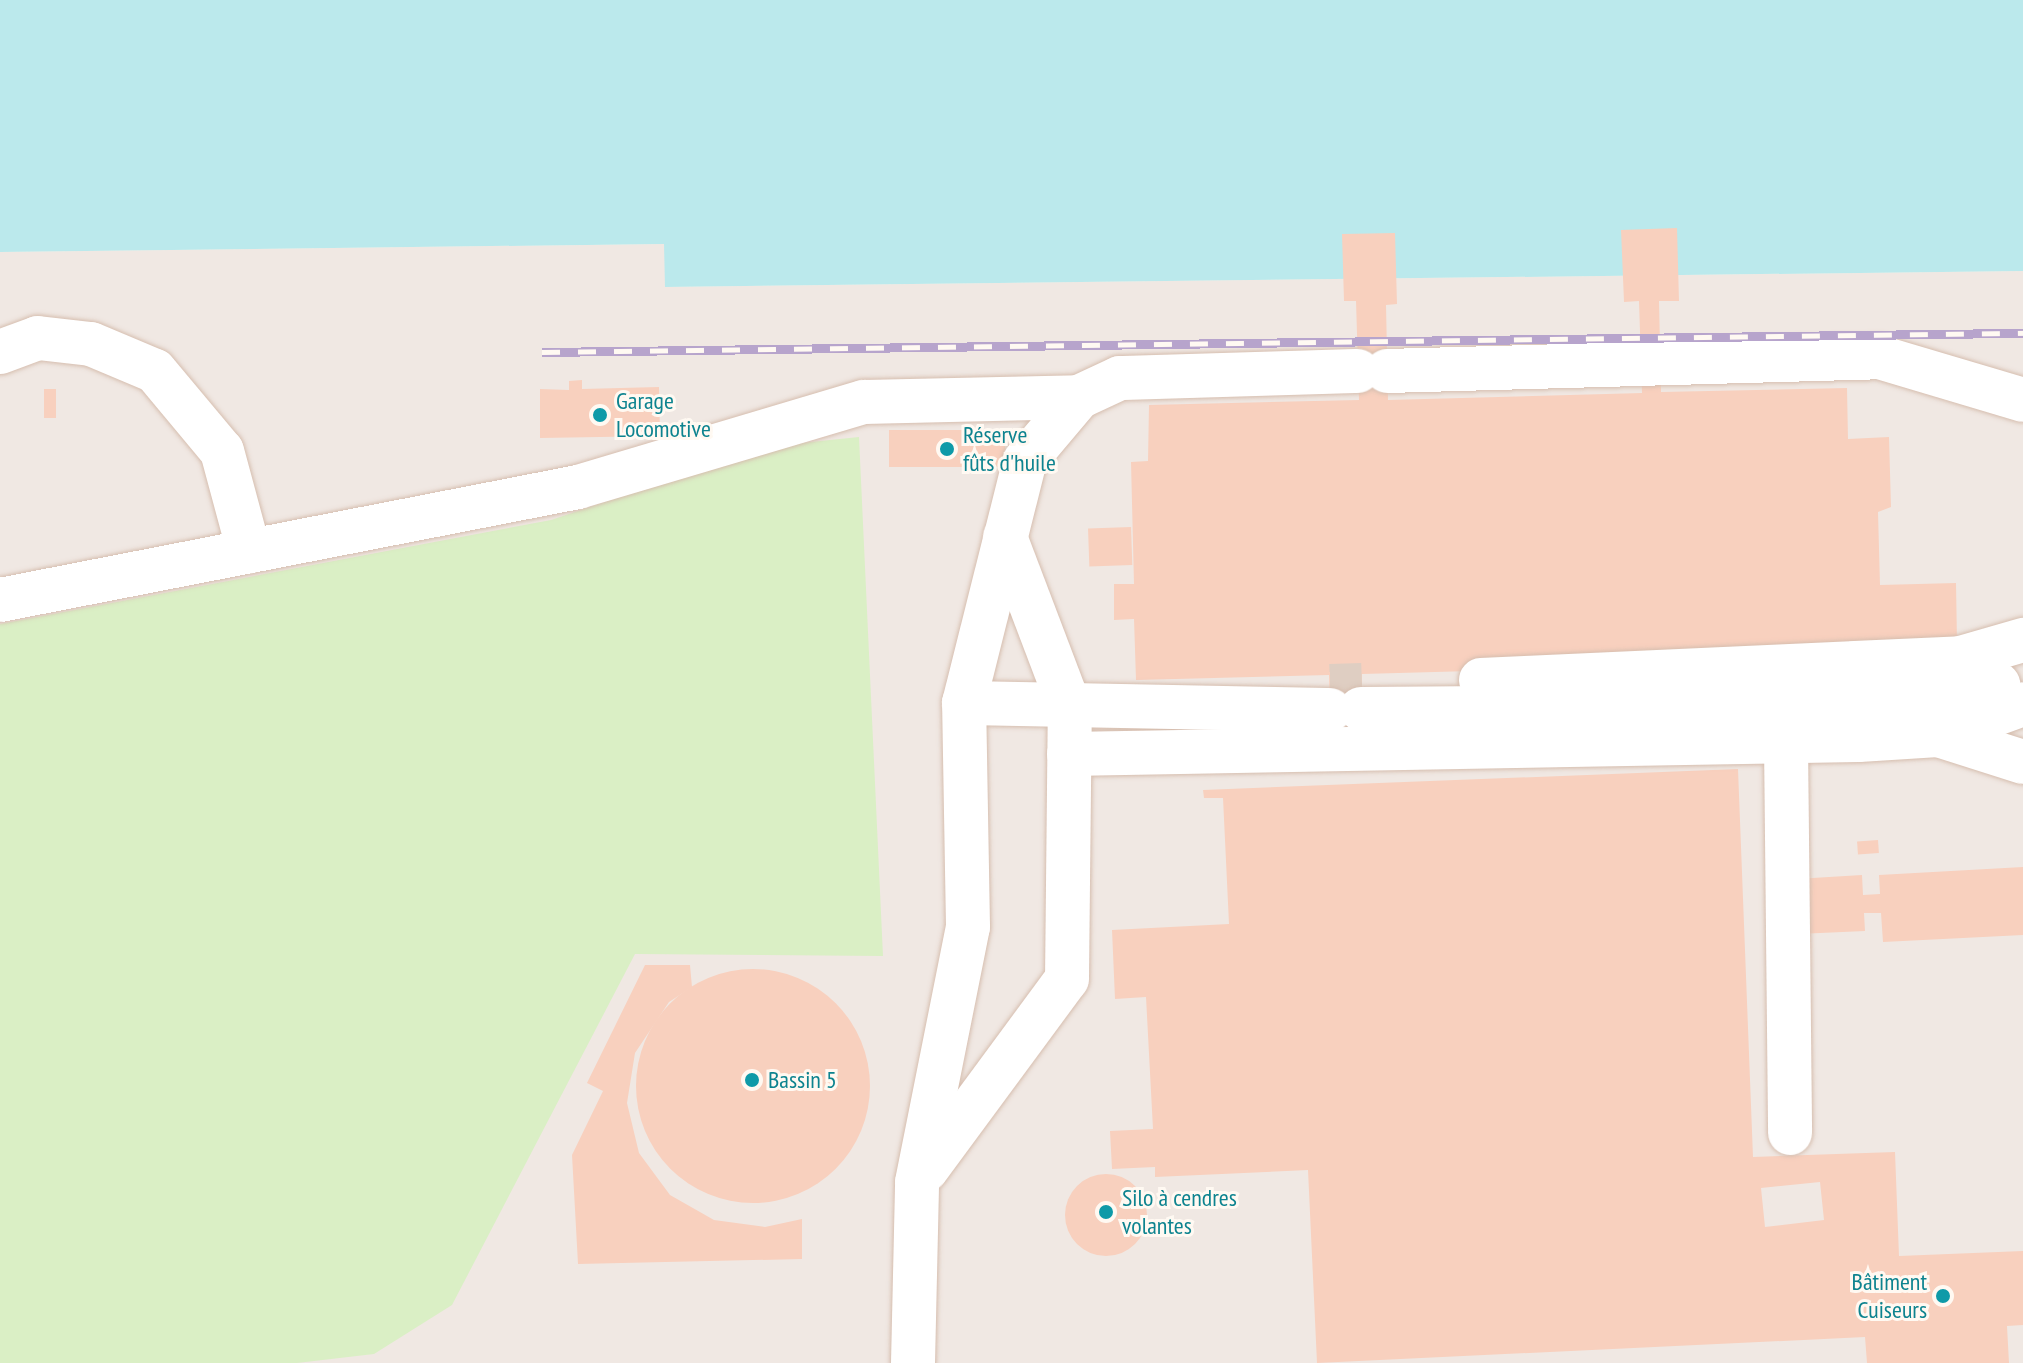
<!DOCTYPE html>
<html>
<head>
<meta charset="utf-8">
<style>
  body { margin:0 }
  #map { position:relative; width:2023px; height:1363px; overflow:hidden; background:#fff5ea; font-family:"PT Sans Narrow",sans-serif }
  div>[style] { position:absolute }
  .industrial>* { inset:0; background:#f0e8e3 }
  .green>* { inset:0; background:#daefc5 }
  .water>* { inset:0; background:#bbe9ec }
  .building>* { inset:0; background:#f8d0be; transform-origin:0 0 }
  .round { border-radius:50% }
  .minor-tunnel>* { height:44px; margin-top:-22px; transform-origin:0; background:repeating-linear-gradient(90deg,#dfcec2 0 44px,transparent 0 66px) }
  .roads { filter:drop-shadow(0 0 2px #d6beaf) drop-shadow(0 0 2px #d6beaf) }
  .minor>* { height:44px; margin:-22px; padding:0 22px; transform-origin:22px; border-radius:22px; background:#fff }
  .rail>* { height:9px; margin-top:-4.5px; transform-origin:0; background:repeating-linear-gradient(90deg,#fff9f2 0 18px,#b7a4cc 0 36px); box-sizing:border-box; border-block:2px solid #b7a4cc }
  .dots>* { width:22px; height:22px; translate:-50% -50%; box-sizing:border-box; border:4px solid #fff9f2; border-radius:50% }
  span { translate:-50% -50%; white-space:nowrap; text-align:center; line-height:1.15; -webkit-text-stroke:6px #fff9f2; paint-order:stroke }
  .culture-label { font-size:24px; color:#0d838f }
  .left { translate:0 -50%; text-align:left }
  .right { translate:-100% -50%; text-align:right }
</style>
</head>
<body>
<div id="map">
  <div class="industrial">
    <i style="clip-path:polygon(665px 244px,665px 287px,2023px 271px,2023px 1363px,0 1363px,0 252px)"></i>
  </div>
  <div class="green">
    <i style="clip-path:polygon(859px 437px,883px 956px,635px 954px,452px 1305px,374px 1354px,297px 1363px,0 1363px,0 624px,551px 520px,772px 446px)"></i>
  </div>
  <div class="water">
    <i style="clip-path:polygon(0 0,2023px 0,2023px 271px,665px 287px,664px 244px,0 252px)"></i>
  </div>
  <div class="building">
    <i style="clip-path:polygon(1677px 228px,1679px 301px,1659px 301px,1661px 392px,1847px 388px,1848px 439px,1889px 437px,1891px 507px,1878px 512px,1880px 585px,1956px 583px,1957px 642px,1919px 659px,1362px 674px,1361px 738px,1331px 739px,1329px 675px,1136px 680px,1134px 619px,1114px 620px,1114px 584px,1134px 584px,1131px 462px,1148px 461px,1149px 405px,1359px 400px,1356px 301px,1344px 301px,1342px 234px,1395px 233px,1397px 304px,1386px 305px,1388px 400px,1642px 393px,1639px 301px,1624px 302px,1621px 230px)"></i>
    <i style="clip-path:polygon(582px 380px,582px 389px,659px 387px,660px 436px,540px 438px,540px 389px,569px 390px,569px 381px)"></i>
    <i style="left:44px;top:389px;width:12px;height:29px"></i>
    <i style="left:889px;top:430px;width:116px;height:37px"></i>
    <i style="left:1131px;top:527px;width:38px;height:43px;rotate:88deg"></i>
    <i style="clip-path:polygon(evenodd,1738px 769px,1753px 1157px,1895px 1152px,1899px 1256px,2023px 1251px,2023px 1325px,2007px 1326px,2009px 1363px,1867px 1363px,1865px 1337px,1317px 1363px,1308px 1170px,1155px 1177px,1155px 1167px,1112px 1169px,1110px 1131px,1153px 1129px,1146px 997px,1115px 999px,1112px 930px,1229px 924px,1223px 798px,1204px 798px,1203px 790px,1738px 769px,1820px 1182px,1824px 1220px,1765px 1227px,1761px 1188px,1820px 1182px)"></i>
    <i style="left:1878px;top:840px;width:13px;height:21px;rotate:86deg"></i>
    <i style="clip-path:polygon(2023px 867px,2023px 935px,1883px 942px,1881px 913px,1864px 913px,1865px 931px,1798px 934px,1796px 879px,1862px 875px,1863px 895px,1880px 894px,1879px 875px)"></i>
    <i style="clip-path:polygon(645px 965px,690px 965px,692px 987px,669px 1002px,635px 1053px,627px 1103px,639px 1153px,670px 1195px,714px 1220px,765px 1227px,802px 1219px,802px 1259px,578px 1264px,572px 1155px,603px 1091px,587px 1083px)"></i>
    <i class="round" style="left:636px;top:969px;width:234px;height:234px"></i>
    <i class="round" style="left:1065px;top:1174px;width:82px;height:82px"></i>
  </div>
  <div class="minor-tunnel">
    <i style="left:1330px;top:686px;width:32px;rotate:-2deg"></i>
  </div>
  <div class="roads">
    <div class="minor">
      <i style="left:0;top:352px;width:40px;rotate:-20.2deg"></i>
      <i style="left:38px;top:338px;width:53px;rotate:6.5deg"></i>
      <i style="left:91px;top:344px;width:69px;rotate:22.9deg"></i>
      <i style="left:155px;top:371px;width:104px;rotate:50.1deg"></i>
      <i style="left:222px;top:451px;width:104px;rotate:74.9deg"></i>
      <i style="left:1387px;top:371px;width:492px;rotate:-1.6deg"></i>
      <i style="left:1879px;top:357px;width:150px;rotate:16.6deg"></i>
      <i style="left:0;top:600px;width:589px;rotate:-11.06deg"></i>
      <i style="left:578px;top:487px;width:298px;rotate:-16.6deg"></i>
      <i style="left:864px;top:402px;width:215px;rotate:-1.3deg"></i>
      <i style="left:1481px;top:680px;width:481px;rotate:-2.6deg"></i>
      <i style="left:1961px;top:658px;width:65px;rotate:-16.2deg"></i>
      <i style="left:964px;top:703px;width:250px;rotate:-75.9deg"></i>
      <i style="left:1025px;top:461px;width:84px;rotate:-49.8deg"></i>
      <i style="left:1079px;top:397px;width:45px;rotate:-24.9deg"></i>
      <i style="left:1120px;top:378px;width:238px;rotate:-1.7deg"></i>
      <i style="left:1361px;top:709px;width:523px;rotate:-0.44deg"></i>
      <i style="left:1884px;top:705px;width:77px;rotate:-4.5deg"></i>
      <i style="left:1961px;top:699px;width:40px;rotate:-21deg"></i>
      <i style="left:1938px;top:735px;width:89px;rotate:17.6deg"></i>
      <i style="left:1786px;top:742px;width:391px;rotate:89.4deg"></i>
      <i style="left:1069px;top:754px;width:790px;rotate:-1.02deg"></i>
      <i style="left:1859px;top:740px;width:79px;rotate:-3.6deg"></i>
      <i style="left:1938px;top:735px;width:90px;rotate:-20deg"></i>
      <i style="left:926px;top:1170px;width:237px;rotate:-53.6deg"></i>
      <i style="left:1067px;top:979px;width:271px;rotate:-89.4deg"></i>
      <i style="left:1070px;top:708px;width:183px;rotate:-110.8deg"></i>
      <i style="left:913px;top:1363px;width:181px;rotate:-88.7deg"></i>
      <i style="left:917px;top:1182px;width:260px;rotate:-78.7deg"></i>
      <i style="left:968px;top:927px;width:224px;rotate:-91deg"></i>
      <i style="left:964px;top:703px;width:366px;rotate:1.1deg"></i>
    </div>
  </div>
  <div class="rail">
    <i style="left:542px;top:352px;width:1481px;rotate:-0.74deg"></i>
  </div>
  <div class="dots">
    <i style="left:600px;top:415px;background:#0f9aa8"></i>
    <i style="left:947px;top:449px;background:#0f9aa8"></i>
    <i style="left:752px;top:1080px;background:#0f9aa8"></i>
    <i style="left:1106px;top:1212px;background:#0f9aa8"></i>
    <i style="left:1943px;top:1296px;background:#0f9aa8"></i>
  </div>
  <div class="culture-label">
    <span class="left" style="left:616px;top:415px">Garage<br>Locomotive</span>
    <span class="left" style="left:963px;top:449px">Réserve<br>fûts d'huile</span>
    <span class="left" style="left:768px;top:1080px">Bassin 5</span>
    <span class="left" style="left:1122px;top:1212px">Silo à cendres<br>volantes</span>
    <span class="right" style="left:1927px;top:1296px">Bâtiment<br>Cuiseurs</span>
  </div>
</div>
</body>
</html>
